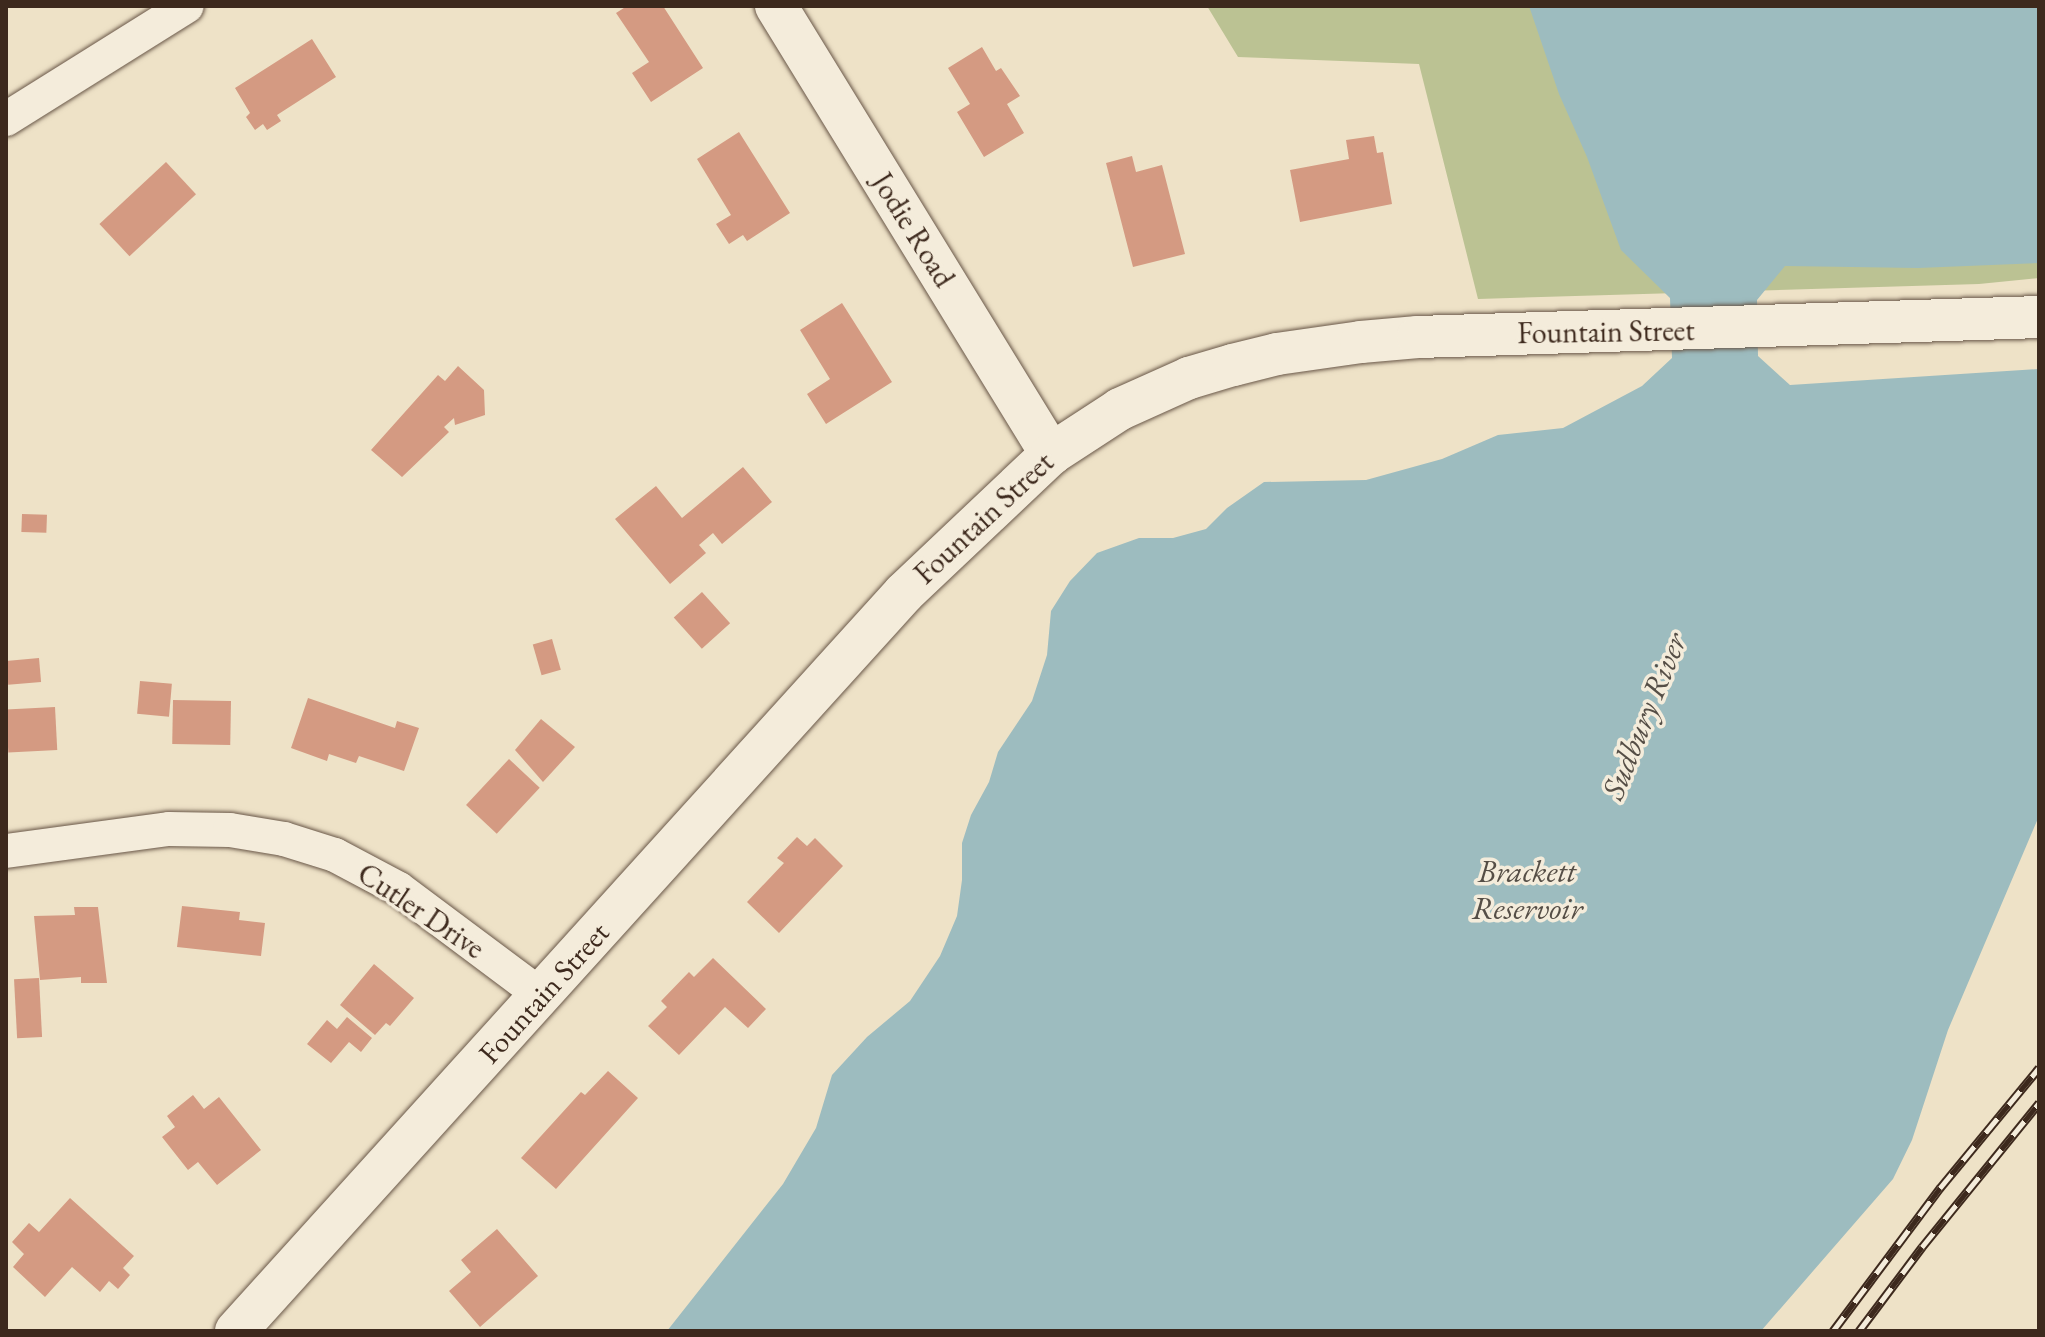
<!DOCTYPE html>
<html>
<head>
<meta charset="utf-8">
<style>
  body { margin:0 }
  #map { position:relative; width:2045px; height:1337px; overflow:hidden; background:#eee2c7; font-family:"EB Garamond",serif }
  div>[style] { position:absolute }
  .green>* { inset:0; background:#bbc293 }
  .water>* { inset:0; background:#9dbcbf }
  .building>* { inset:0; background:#d49a82; transform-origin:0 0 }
  .roads { filter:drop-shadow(0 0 2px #695748) drop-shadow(0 0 2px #695748) }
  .minor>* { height:34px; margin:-17px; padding:0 17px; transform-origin:17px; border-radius:17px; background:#f4ecdb }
  .tertiary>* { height:42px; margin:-21px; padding:0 21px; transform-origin:21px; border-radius:21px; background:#f4ecdb }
  .rail>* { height:9px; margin-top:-4.5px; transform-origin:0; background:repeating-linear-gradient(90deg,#f4ecdb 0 18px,#3d291d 0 36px); box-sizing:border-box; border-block:2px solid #3d291d }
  span { translate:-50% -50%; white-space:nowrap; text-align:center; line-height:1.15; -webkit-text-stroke:7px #f4ecdb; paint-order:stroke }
  .street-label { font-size:30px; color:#3d291d }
  .water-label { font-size:32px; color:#554e46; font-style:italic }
  .frame { position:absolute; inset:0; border:8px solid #3d291d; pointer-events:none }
</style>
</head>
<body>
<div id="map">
  <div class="green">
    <i style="clip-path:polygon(1207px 6px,2039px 6px,2039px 278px,1979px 284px,1478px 299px,1419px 64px,1238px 57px)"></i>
  </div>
  <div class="water">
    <i style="clip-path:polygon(1529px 6px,2039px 6px,2039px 263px,1918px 268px,1785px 266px,1757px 300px,1758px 356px,1790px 385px,2039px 369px,2039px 816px,1948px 1030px,1912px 1140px,1893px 1179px,1761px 1331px,667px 1331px,783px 1184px,816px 1128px,832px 1075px,867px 1037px,910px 1001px,940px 956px,957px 916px,962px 880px,962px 843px,971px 815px,989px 782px,998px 752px,1032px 701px,1047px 655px,1051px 611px,1070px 581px,1097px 553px,1139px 538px,1173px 538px,1206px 529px,1227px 508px,1264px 482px,1366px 480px,1442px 459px,1498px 435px,1563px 428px,1642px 386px,1672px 358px,1670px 298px,1621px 250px,1587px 157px,1559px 94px)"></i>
  </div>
  <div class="building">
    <i style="clip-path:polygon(627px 6px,663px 6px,703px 68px,651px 102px,632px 73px,649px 62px,616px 13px)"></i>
    <i style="clip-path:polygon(312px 39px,336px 77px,277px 115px,281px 121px,267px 130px,263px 124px,255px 130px,246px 117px,250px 113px,235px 88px)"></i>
    <i style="clip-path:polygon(982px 47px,996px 71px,1001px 68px,1020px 96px,1007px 104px,1024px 133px,984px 157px,957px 112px,970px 104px,948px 68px)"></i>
    <i style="clip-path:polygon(739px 132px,790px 213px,747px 241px,743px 235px,729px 244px,716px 224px,731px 215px,697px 159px)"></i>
    <i style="clip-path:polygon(1374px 136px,1377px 153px,1383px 152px,1392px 204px,1300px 222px,1290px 170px,1349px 159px,1346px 140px)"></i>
    <i style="clip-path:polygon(1132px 156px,1136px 172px,1162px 165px,1185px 254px,1133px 267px,1106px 163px)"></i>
    <i style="left:166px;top:162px;width:44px;height:91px;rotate:47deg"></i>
    <i style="clip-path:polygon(842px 303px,892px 382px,826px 424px,807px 394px,830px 379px,800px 330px)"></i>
    <i style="clip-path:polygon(458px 366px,484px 390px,485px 415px,455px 425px,454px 418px,444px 427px,449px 432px,402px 477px,371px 450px,438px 375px,445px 381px)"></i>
    <i style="clip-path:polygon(743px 467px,772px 502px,722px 544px,713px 533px,699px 545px,706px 553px,670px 584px,615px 519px,656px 486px,682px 518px)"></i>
    <i style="left:22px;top:514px;width:25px;height:18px;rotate:2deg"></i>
    <i style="left:702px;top:592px;width:42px;height:38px;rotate:48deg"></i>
    <i style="left:552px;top:639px;width:32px;height:20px;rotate:74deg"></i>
    <i style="left:39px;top:658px;width:24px;height:33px;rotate:85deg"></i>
    <i style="left:140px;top:681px;width:32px;height:33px;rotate:5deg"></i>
    <i style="clip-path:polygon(308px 698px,395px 728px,397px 721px,419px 728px,404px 771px,359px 756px,356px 763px,329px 754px,327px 761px,291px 748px)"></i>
    <i style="left:173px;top:700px;width:58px;height:44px;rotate:1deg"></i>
    <i style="left:55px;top:707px;width:43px;height:49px;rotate:87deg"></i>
    <i style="clip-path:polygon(541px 719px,575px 747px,543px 782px,515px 750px)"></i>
    <i style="left:509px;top:759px;width:42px;height:63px;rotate:43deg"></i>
    <i style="clip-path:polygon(797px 837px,807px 846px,815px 838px,843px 866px,779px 933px,747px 902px,784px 863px,777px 858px)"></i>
    <i style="clip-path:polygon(182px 906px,240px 912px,239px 920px,265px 923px,261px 956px,177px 947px)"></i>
    <i style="clip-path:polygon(74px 907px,98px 907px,107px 983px,81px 983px,81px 977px,40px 980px,34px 916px,75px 915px)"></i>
    <i style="clip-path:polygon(713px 958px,766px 1009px,748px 1028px,725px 1007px,679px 1055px,648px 1026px,667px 1007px,661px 1001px,689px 972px,694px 977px)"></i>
    <i style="clip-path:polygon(374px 964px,414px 998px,390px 1026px,386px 1023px,375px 1035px,340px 1005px)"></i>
    <i style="left:39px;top:978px;width:59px;height:25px;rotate:87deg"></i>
    <i style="clip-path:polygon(347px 1017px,372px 1038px,361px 1052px,349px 1042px,331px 1063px,307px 1044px,327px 1020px,337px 1029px)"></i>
    <i style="clip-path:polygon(608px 1071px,638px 1098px,556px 1189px,521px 1158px,581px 1092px,585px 1095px)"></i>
    <i style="clip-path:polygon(193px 1095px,204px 1109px,219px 1097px,261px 1150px,217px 1185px,198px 1162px,188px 1170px,162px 1137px,175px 1127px,167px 1116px)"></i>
    <i style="clip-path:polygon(70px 1198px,134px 1256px,123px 1268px,130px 1275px,118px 1289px,109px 1281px,100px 1292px,72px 1267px,45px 1297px,13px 1267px,24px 1254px,12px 1242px,29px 1223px,39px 1232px)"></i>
    <i style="clip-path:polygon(497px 1229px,538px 1276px,480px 1327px,449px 1291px,471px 1272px,461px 1260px)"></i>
  </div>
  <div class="roads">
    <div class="minor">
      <i style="left:6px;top:119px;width:213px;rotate:-32deg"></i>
      <i style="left:6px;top:851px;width:164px;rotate:-7.7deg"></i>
      <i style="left:169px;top:829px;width:61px;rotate:0.9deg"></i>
      <i style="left:230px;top:830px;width:55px;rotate:9.5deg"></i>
      <i style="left:284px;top:839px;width:53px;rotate:17.4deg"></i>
      <i style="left:335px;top:855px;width:72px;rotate:28deg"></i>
      <i style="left:399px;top:889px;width:179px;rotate:36.8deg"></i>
    </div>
    <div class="tertiary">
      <i style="left:776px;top:6px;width:526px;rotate:58.46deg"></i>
      <i style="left:236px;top:1331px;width:995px;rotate:-47.85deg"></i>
      <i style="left:904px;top:593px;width:202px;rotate:-43.4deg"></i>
      <i style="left:1051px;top:454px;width:82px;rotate:-33.1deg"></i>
      <i style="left:1120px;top:409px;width:76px;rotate:-24.2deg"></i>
      <i style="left:1189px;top:378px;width:46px;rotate:-16.5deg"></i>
      <i style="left:1233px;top:365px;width:45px;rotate:-14deg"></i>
      <i style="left:1277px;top:354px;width:85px;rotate:-8.1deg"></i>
      <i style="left:1361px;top:342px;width:57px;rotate:-5deg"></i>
      <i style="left:1418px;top:337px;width:621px;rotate:-1.84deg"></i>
    </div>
  </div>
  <div class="rail">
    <i style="left:1833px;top:1331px;width:179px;rotate:-53.2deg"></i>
    <i style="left:1940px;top:1188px;width:156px;rotate:-50.5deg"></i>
    <i style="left:1859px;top:1331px;width:105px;rotate:-53.1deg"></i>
    <i style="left:1922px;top:1247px;width:186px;rotate:-50.9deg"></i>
  </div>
  <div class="street-label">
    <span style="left:913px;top:230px;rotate:58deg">Jodie Road</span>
    <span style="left:1606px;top:332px;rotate:-1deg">Fountain Street</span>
    <span style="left:984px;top:518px;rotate:-43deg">Fountain Street</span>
    <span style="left:421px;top:911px;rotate:34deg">Cutler Drive</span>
    <span style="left:544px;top:993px;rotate:-48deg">Fountain Street</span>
  </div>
  <div class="water-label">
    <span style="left:1644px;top:716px;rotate:-68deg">Sudbury River</span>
    <span style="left:1527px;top:890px">Brackett<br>Reservoir</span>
  </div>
  <div class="frame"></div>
</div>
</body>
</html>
